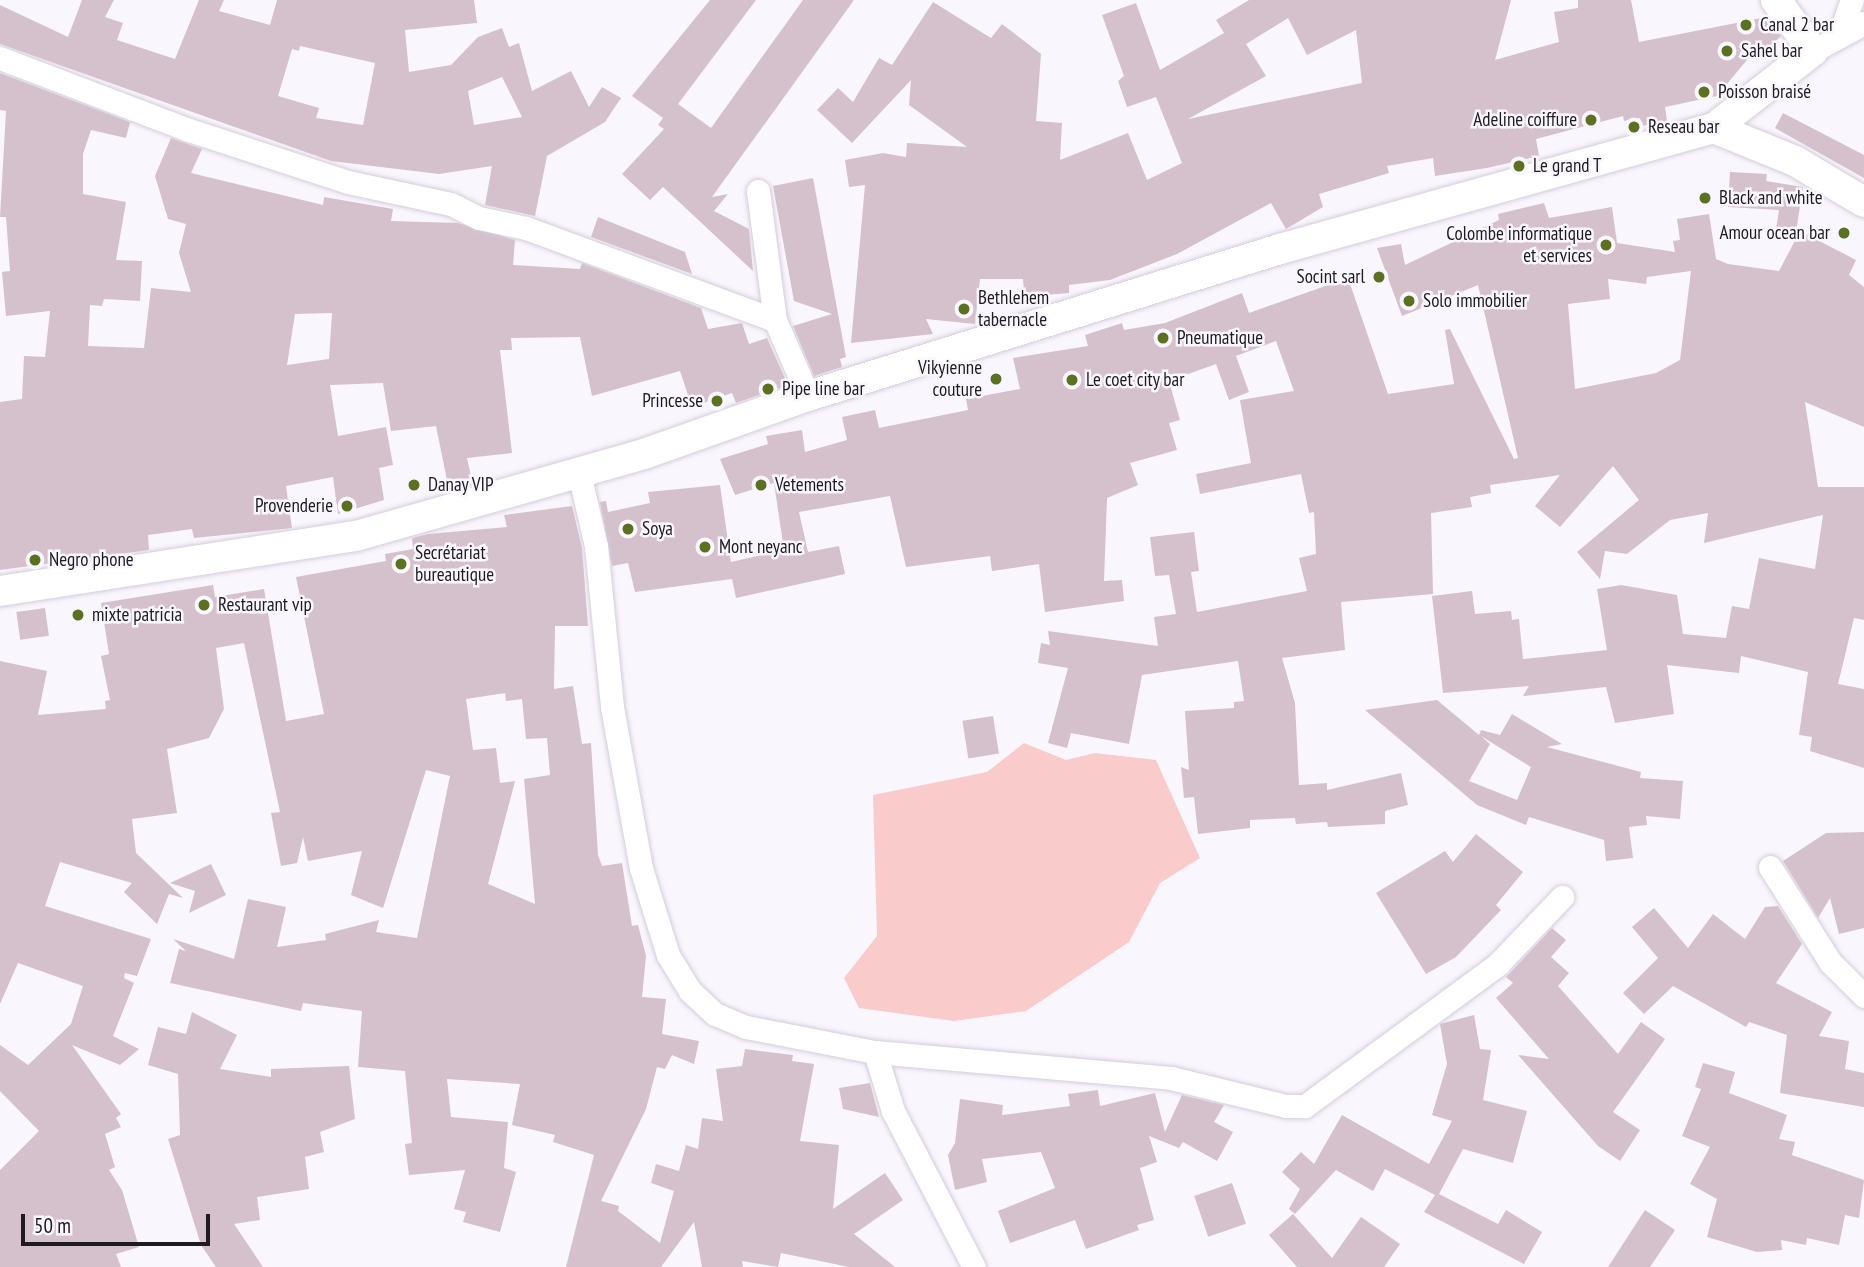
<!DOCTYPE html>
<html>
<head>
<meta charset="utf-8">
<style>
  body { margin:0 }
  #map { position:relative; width:1864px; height:1267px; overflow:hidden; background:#faf6fd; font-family:"PT Sans Narrow",sans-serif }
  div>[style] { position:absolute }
  .green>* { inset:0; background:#f9cbcb }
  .building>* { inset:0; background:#d4c1cb; transform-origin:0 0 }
  .roads { filter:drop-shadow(0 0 2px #d4cbdd) drop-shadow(0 0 2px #d4cbdd) }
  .minor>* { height:23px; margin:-11.5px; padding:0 11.5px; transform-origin:11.5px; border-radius:11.5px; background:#fff }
  .tertiary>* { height:30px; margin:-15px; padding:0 15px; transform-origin:15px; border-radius:15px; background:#fff }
  .dots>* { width:19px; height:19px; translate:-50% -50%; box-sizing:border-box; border:4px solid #faf6fd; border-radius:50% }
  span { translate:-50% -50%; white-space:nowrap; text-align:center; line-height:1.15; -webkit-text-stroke:5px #faf6fd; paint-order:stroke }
  .poi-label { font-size:19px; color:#1e1b21 }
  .left { translate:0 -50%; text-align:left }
  .right { translate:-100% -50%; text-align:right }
  .scale { position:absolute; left:21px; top:1214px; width:189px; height:32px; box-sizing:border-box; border:4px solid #1e1b21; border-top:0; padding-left:9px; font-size:21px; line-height:24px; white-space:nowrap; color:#1e1b21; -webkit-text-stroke:5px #faf6fd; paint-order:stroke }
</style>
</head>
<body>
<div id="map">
  <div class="green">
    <i style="clip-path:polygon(1024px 743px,1066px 760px,1095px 753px,1156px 760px,1200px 858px,1160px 883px,1129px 942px,1026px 1011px,954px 1021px,859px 1008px,844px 978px,877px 936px,873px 795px,987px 772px)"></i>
  </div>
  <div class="building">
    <i style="clip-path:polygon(evenodd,82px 0,114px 0,105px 17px,123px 23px,117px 40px,175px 59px,199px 0,224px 0,219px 11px,270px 25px,277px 0,474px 0,477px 23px,405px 30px,409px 72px,451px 65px,478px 37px,502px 28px,509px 47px,519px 43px,532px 91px,571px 71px,589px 107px,602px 87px,621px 98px,605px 122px,547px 156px,535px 216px,485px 205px,492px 166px,439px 174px,331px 161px,0 44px,0 5px,68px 37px,82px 0,300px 46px,375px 63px,363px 125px,316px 118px,319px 108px,278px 96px,292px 49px,299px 51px,300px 46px,82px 0,502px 77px,522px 117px,474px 125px,468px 91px,502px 77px)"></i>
    <i style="clip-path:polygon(710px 0,756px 0,678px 104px,711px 128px,803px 0,854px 0,712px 197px,728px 194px,714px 211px,749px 229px,753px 271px,663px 187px,650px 200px,622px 174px,664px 129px,658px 125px,663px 118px,632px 96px)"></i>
    <i style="clip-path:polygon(evenodd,1249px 0,1511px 0,1495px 60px,1559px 42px,1554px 12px,1578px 8px,1578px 0,1631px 0,1639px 42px,1767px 17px,1781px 36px,1756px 60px,1751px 55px,1717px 96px,1665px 107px,1667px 121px,1642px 126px,1640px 118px,1624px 121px,1623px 116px,1536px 139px,1539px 156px,1487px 168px,1435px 176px,1433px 158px,1387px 166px,1389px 173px,1319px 194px,1323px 207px,1286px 229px,1271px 203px,1177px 254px,1110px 280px,1069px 285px,1069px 293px,1045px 295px,1044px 304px,1025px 306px,1023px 279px,980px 279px,975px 324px,926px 319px,933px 334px,851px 343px,865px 185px,849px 187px,845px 160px,883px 153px,906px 157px,907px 143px,967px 147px,909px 105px,911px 80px,852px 143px,817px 110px,838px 88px,853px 102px,879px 58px,892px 65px,933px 2px,991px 38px,1002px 24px,1041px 54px,1036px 121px,1062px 123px,1060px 160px,1128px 133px,1147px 180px,1182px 163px,1156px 97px,1127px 107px,1118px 81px,1124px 76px,1102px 15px,1136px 3px,1160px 70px,1224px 33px,1216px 20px,1249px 0,1288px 18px,1307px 55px,1356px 30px,1362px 83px,1188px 119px,1266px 76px,1246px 44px,1288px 18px)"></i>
    <i style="clip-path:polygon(evenodd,0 73px,130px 122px,126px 138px,91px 130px,83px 154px,83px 194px,126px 202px,116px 260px,142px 261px,140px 301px,104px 299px,102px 306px,90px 305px,88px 346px,144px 348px,151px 288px,191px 292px,179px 253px,186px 224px,168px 219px,155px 176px,171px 138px,202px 149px,191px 173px,323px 205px,324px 197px,393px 209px,391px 221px,458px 223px,515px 240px,513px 265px,580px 269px,582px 263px,701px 308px,708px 329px,742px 323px,749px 344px,767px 338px,788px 385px,736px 403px,732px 393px,692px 407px,680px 371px,592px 396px,580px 337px,511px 338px,512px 350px,500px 350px,512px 453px,467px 458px,473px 485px,449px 490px,436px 426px,391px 431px,383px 383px,330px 385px,338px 436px,386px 427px,393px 465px,379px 468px,384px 500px,338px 514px,333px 477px,286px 486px,292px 528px,194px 538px,192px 529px,148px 535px,149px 550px,0 570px,0 402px,22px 399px,24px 356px,45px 357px,50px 311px,6px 316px,2px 272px,10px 271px,6px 217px,0 217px,6px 111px,0 110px,0 73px,332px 313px,329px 359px,287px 365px,295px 314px,332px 313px)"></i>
    <i style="clip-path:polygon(1783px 113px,1864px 155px,1864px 178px,1775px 128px)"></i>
    <i style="clip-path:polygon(1730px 172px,1767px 174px,1766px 181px,1803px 187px,1796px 232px,1776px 229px,1779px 210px,1728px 207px)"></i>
    <i style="clip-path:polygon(813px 178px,846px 357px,840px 359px,842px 367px,814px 376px,793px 326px,832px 314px,794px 301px,773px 186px)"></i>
    <i style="clip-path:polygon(evenodd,1544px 203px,1549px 218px,1612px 207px,1617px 243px,1675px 252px,1673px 241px,1680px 240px,1677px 219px,1709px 214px,1716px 259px,1728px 264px,1779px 271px,1800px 231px,1856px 260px,1849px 275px,1864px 287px,1864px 427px,1805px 402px,1818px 487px,1864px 487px,1864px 620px,1854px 618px,1838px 684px,1864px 689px,1864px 768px,1810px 751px,1812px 737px,1799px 735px,1808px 672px,1741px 656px,1739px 673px,1667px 665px,1674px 714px,1615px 723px,1606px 687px,1523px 696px,1529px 686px,1443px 693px,1432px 596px,1472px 591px,1475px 614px,1511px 611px,1512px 620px,1519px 619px,1523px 659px,1607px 650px,1597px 589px,1621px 585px,1677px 595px,1683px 634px,1726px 638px,1732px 606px,1749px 609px,1759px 558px,1815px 569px,1823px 515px,1704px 543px,1708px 513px,1670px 520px,1627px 554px,1605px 551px,1600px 579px,1577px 552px,1639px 500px,1613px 466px,1560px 527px,1535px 506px,1560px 475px,1490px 485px,1491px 493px,1470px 497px,1472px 507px,1431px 513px,1433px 594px,1341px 602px,1345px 650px,1282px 658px,1295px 703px,1299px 785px,1327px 783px,1327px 790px,1401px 773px,1408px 805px,1385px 811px,1385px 824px,1328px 827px,1327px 822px,1296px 824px,1295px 818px,1250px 820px,1250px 828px,1198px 834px,1194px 797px,1184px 798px,1181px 767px,1189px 770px,1185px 711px,1234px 708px,1234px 702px,1244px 701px,1238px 661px,1142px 675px,1129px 744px,1071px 733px,1067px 748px,1048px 743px,1068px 668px,1038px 663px,1041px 643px,1050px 645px,1048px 631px,1158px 646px,1154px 617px,1176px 614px,1169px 575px,1155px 576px,1150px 537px,1194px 532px,1199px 571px,1191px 572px,1197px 612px,1307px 591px,1299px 558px,1316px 554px,1314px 512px,1309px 513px,1301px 474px,1200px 494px,1196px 474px,1251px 463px,1240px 400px,1294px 391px,1276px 341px,1236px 356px,1249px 392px,1229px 400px,1216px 364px,1169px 381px,1180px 420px,1169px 423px,1177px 450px,1130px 463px,1138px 485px,1107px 498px,1104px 581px,1122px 580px,1124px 601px,1045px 612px,1039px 564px,992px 571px,990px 556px,906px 567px,890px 496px,799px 512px,808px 552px,839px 546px,845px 574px,736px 598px,732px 579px,635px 592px,628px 563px,612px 566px,600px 502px,606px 501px,608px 512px,650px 503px,648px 492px,720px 485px,731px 562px,784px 550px,774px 483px,735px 495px,720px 459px,768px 444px,766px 436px,802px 430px,805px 452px,847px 440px,842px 417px,875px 410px,879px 428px,968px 410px,966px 399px,1020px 389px,1013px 358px,1088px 346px,1085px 335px,1122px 323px,1124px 330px,1165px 323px,1242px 293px,1249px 313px,1348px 278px,1388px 394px,1454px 384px,1445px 330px,1450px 329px,1514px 459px,1518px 458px,1478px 285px,1402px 316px,1377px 248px,1401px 244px,1405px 265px,1499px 220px,1498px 214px,1544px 203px,1691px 271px,1680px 360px,1656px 373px,1575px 389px,1568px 304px,1610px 299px,1608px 279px,1646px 284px,1647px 277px,1691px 271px)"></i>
    <i style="clip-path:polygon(598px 217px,685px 252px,692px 274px,591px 237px)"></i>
    <i style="clip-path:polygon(evenodd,572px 506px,582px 548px,588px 626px,555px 626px,554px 689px,573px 686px,582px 744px,591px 743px,598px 855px,602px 866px,622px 863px,632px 926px,638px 925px,646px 956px,642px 997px,666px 999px,662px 1034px,699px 1041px,694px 1064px,672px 1055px,665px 1069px,657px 1067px,646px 1109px,601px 1201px,619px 1206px,618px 1211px,660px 1243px,674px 1191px,651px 1183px,656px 1164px,679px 1171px,686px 1145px,698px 1149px,702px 1118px,723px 1121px,716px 1069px,742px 1066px,745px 1049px,793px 1055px,792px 1061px,814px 1064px,800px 1141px,839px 1145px,833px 1209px,885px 1173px,903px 1200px,854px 1234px,895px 1267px,849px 1267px,781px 1253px,778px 1267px,742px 1261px,743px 1267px,702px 1267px,694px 1222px,661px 1267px,566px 1267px,594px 1155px,553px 1142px,555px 1135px,512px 1125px,520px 1084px,447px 1079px,451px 1117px,508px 1122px,504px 1168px,516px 1172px,500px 1232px,463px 1222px,466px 1212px,454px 1209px,465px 1170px,409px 1175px,405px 1144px,412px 1143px,405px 1071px,358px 1067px,362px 1011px,303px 1003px,301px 1011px,170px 983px,179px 949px,186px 951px,173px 939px,234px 959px,248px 899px,286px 907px,277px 947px,326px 940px,325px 934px,379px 920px,376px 932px,417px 938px,450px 776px,426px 770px,383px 908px,351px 895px,362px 851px,308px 861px,303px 837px,297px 863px,281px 866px,271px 813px,280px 812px,244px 643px,216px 648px,224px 709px,209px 738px,167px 749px,177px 813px,132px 819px,136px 853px,183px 898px,169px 894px,157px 924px,124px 892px,132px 883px,60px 862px,45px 906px,151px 939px,137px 976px,125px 973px,124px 978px,134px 983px,113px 1036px,139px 1049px,120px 1065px,72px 1045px,121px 1114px,116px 1118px,121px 1127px,105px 1134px,115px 1167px,109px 1170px,122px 1190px,139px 1247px,116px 1254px,121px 1267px,0 1267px,0 1170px,39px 1131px,0 1091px,0 1045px,28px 1065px,71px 1024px,83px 986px,18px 963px,0 1004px,0 661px,47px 671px,38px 715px,106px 709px,105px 701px,110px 700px,101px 656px,109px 654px,101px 603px,213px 585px,215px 597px,264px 589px,286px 721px,324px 714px,296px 577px,386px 561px,385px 554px,413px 549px,412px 538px,428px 534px,507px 527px,504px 515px,572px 506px,505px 693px,506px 701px,522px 699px,526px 739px,547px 738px,550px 775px,524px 779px,535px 904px,488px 884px,515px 781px,500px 783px,496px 748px,473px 750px,466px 699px,505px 693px)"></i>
    <i style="left:45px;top:608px;width:28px;height:29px;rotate:82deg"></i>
    <i style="clip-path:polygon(evenodd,1437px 700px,1479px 735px,1481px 730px,1500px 735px,1512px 714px,1562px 744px,1547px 747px,1641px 772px,1640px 778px,1683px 781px,1680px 819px,1646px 816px,1647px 825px,1629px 827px,1633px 858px,1606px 861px,1604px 840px,1529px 817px,1526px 825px,1477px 805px,1365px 710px,1437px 700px,1481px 736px,1531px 767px,1517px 800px,1469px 781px,1490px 744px,1481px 736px)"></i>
    <i style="left:993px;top:716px;width:38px;height:31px;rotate:81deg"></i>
    <i style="clip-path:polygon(1864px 832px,1864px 928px,1839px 934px,1830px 898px,1818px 918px,1783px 861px,1826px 833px)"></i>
    <i style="clip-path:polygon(1476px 834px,1523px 872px,1496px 905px,1501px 910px,1456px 957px,1426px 974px,1376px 893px,1445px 851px,1453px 862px)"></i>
    <i style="clip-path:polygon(211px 864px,226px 895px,189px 913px,195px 891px,170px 883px)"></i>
    <i style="clip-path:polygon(1778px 906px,1802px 944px,1776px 983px,1832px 1012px,1819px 1036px,1849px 1041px,1845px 1069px,1864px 1073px,1864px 1107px,1780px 1093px,1787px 1035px,1749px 1022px,1746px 1027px,1673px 986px,1644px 1014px,1623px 993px,1658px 958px,1632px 927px,1654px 908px,1688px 948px,1713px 914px,1745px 939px,1765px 907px)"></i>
    <i style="clip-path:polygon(1552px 928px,1566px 940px,1551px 957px,1569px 973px,1558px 986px,1618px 1054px,1641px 1022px,1665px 1039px,1613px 1112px,1640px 1130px,1620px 1161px,1598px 1146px,1518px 1055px,1549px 1059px,1496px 998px,1513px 983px,1506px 977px)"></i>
    <i style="clip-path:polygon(192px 1012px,237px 1035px,220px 1069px,271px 1077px,271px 1069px,349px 1066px,355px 1119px,320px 1132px,324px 1152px,305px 1157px,309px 1189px,257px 1197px,260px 1220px,234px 1224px,263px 1267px,216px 1267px,201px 1245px,168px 1139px,180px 1135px,178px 1074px,148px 1065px,158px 1027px,186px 1034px)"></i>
    <i style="clip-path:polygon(1474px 1015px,1480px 1049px,1491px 1050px,1483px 1100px,1527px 1111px,1513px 1163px,1463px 1149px,1439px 1194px,1498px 1224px,1506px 1210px,1542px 1232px,1524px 1264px,1424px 1212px,1435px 1195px,1385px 1169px,1373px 1191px,1336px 1170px,1295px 1214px,1289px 1209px,1300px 1189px,1282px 1172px,1301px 1152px,1314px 1164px,1342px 1115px,1429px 1164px,1452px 1121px,1432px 1115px,1447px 1064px,1440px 1024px)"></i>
    <i style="clip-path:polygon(1703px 1063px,1735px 1072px,1729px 1093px,1787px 1115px,1779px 1139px,1795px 1142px,1792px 1155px,1864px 1180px,1859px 1218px,1845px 1215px,1839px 1245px,1807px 1238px,1806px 1245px,1781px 1240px,1782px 1250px,1757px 1252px,1707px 1237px,1717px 1199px,1690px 1184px,1710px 1147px,1682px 1136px,1701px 1089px,1695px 1087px)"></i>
    <i style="clip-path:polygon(870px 1083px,879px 1117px,843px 1109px,839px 1088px)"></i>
    <i style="clip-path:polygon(1098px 1090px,1100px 1106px,1155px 1093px,1165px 1132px,1182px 1095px,1224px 1105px,1214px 1122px,1233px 1132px,1217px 1161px,1183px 1142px,1179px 1148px,1149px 1136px,1157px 1162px,1140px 1168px,1154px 1220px,1137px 1225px,1139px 1230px,1086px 1249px,1075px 1220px,1010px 1243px,998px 1211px,1055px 1188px,1041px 1152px,982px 1159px,987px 1182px,955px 1190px,948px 1155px,955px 1143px,960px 1099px,1003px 1105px,1002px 1115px,1070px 1106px,1068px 1094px)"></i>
    <i style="left:1232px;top:1183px;width:43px;height:40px;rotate:71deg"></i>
    <i style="clip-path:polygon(1645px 1210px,1675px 1230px,1650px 1267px,1608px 1267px)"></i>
    <i style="clip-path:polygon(1293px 1214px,1332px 1258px,1361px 1217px,1400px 1244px,1384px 1267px,1297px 1267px,1269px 1235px)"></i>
  </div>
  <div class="roads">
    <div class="minor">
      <i style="left:1840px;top:34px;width:36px;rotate:-71deg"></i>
      <i style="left:1813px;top:51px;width:58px;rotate:-28.8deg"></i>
      <i style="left:0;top:58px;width:199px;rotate:20.9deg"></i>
      <i style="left:186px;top:129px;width:170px;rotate:18.1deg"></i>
      <i style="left:348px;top:182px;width:105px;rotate:12.1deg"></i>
      <i style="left:451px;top:204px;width:31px;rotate:27deg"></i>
      <i style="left:479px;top:218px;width:48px;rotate:12deg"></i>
      <i style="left:526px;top:228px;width:265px;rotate:20.3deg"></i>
      <i style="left:775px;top:320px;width:83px;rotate:66.5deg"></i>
      <i style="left:758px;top:191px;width:130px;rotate:82.5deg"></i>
      <i style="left:579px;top:473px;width:75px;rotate:76.9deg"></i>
      <i style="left:596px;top:546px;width:162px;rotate:84.3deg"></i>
      <i style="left:612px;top:707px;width:164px;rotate:79.8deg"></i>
      <i style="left:641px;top:868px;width:91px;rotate:72.8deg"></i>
      <i style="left:668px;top:955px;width:42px;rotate:58.6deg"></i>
      <i style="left:690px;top:991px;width:34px;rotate:43deg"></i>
      <i style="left:715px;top:1014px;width:34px;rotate:23deg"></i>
      <i style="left:746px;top:1027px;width:131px;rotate:11deg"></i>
      <i style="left:875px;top:1052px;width:297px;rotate:5deg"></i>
      <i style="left:1171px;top:1078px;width:118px;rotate:13.7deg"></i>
      <i style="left:1286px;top:1106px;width:19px"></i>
      <i style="left:1305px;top:1106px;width:240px;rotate:-36.3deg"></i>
      <i style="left:1498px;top:964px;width:93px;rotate:-46.3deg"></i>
      <i style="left:1770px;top:867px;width:112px;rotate:57.7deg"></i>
      <i style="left:1830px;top:962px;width:48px;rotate:45deg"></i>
      <i style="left:875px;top:1052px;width:62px;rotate:73deg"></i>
      <i style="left:893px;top:1111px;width:176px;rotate:62.6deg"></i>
    </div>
    <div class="tertiary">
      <i style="left:1714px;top:128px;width:87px;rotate:22.2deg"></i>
      <i style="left:1795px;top:161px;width:80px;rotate:30.7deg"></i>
      <i style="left:0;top:591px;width:360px;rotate:-8.8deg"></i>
      <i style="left:356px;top:536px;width:299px;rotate:-15.9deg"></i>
      <i style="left:644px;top:454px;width:174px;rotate:-19.5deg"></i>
      <i style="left:808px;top:396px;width:494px;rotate:-17.3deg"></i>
      <i style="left:1280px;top:249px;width:451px;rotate:-15.6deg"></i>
      <i style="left:1714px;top:128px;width:125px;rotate:-37.9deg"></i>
      <i style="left:1813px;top:51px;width:63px;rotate:-126deg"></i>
    </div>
  </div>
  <div class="dots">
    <i style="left:1746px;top:25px;background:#5b7020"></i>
    <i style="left:1727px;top:51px;background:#5b7020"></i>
    <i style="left:1704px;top:92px;background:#5b7020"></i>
    <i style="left:1591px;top:120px;background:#5b7020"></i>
    <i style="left:1634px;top:127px;background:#5b7020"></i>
    <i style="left:1519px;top:166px;background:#5b7020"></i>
    <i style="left:1705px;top:198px;background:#5b7020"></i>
    <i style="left:1844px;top:233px;background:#5b7020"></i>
    <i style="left:1606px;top:245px;background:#5b7020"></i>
    <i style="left:1379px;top:277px;background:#5b7020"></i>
    <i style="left:1409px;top:301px;background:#5b7020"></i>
    <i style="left:964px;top:309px;background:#5b7020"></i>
    <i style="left:1163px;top:338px;background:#5b7020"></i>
    <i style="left:996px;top:379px;background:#5b7020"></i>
    <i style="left:1072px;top:380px;background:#5b7020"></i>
    <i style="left:768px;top:389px;background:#5b7020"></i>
    <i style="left:717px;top:401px;background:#5b7020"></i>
    <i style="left:414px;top:485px;background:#5b7020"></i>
    <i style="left:761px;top:485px;background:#5b7020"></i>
    <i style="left:347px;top:506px;background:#5b7020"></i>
    <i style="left:628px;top:529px;background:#5b7020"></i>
    <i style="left:705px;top:547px;background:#5b7020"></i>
    <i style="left:35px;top:560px;background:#5b7020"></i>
    <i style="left:401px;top:564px;background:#5b7020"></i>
    <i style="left:204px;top:605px;background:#5b7020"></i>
    <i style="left:78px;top:615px;background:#5b7020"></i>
  </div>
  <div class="poi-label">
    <span class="left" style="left:1760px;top:25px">Canal 2 bar</span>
    <span class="left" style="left:1741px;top:51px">Sahel bar</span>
    <span class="left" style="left:1718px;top:92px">Poisson braisé</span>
    <span class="right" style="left:1577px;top:120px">Adeline coiffure</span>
    <span class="left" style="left:1648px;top:127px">Reseau bar</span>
    <span class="left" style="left:1533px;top:166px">Le grand T</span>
    <span class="left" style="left:1719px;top:198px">Black and white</span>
    <span class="right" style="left:1830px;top:233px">Amour ocean bar</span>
    <span class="right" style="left:1592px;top:245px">Colombe informatique<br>et services</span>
    <span class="right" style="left:1365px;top:277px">Socint sarl</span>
    <span class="left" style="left:978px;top:309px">Bethlehem<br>tabernacle</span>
    <span class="left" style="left:1423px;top:301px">Solo immobilier</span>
    <span class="left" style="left:1177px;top:338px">Pneumatique</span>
    <span class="right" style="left:982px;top:379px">Vikyienne<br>couture</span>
    <span class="left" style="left:1086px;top:380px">Le coet city bar</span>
    <span class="left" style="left:782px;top:389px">Pipe line bar</span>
    <span class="right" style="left:703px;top:401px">Princesse</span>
    <span class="left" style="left:428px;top:485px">Danay VIP</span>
    <span class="left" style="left:775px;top:485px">Vetements</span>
    <span class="right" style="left:333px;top:506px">Provenderie</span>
    <span class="left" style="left:642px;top:529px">Soya</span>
    <span class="left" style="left:719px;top:547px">Mont neyanc</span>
    <span class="left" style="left:415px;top:564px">Secrétariat<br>bureautique</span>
    <span class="left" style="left:49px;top:560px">Negro phone</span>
    <span class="left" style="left:218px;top:605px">Restaurant vip</span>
    <span class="left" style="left:92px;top:615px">mixte patricia</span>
  </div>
  <div class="scale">50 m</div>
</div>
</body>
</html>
